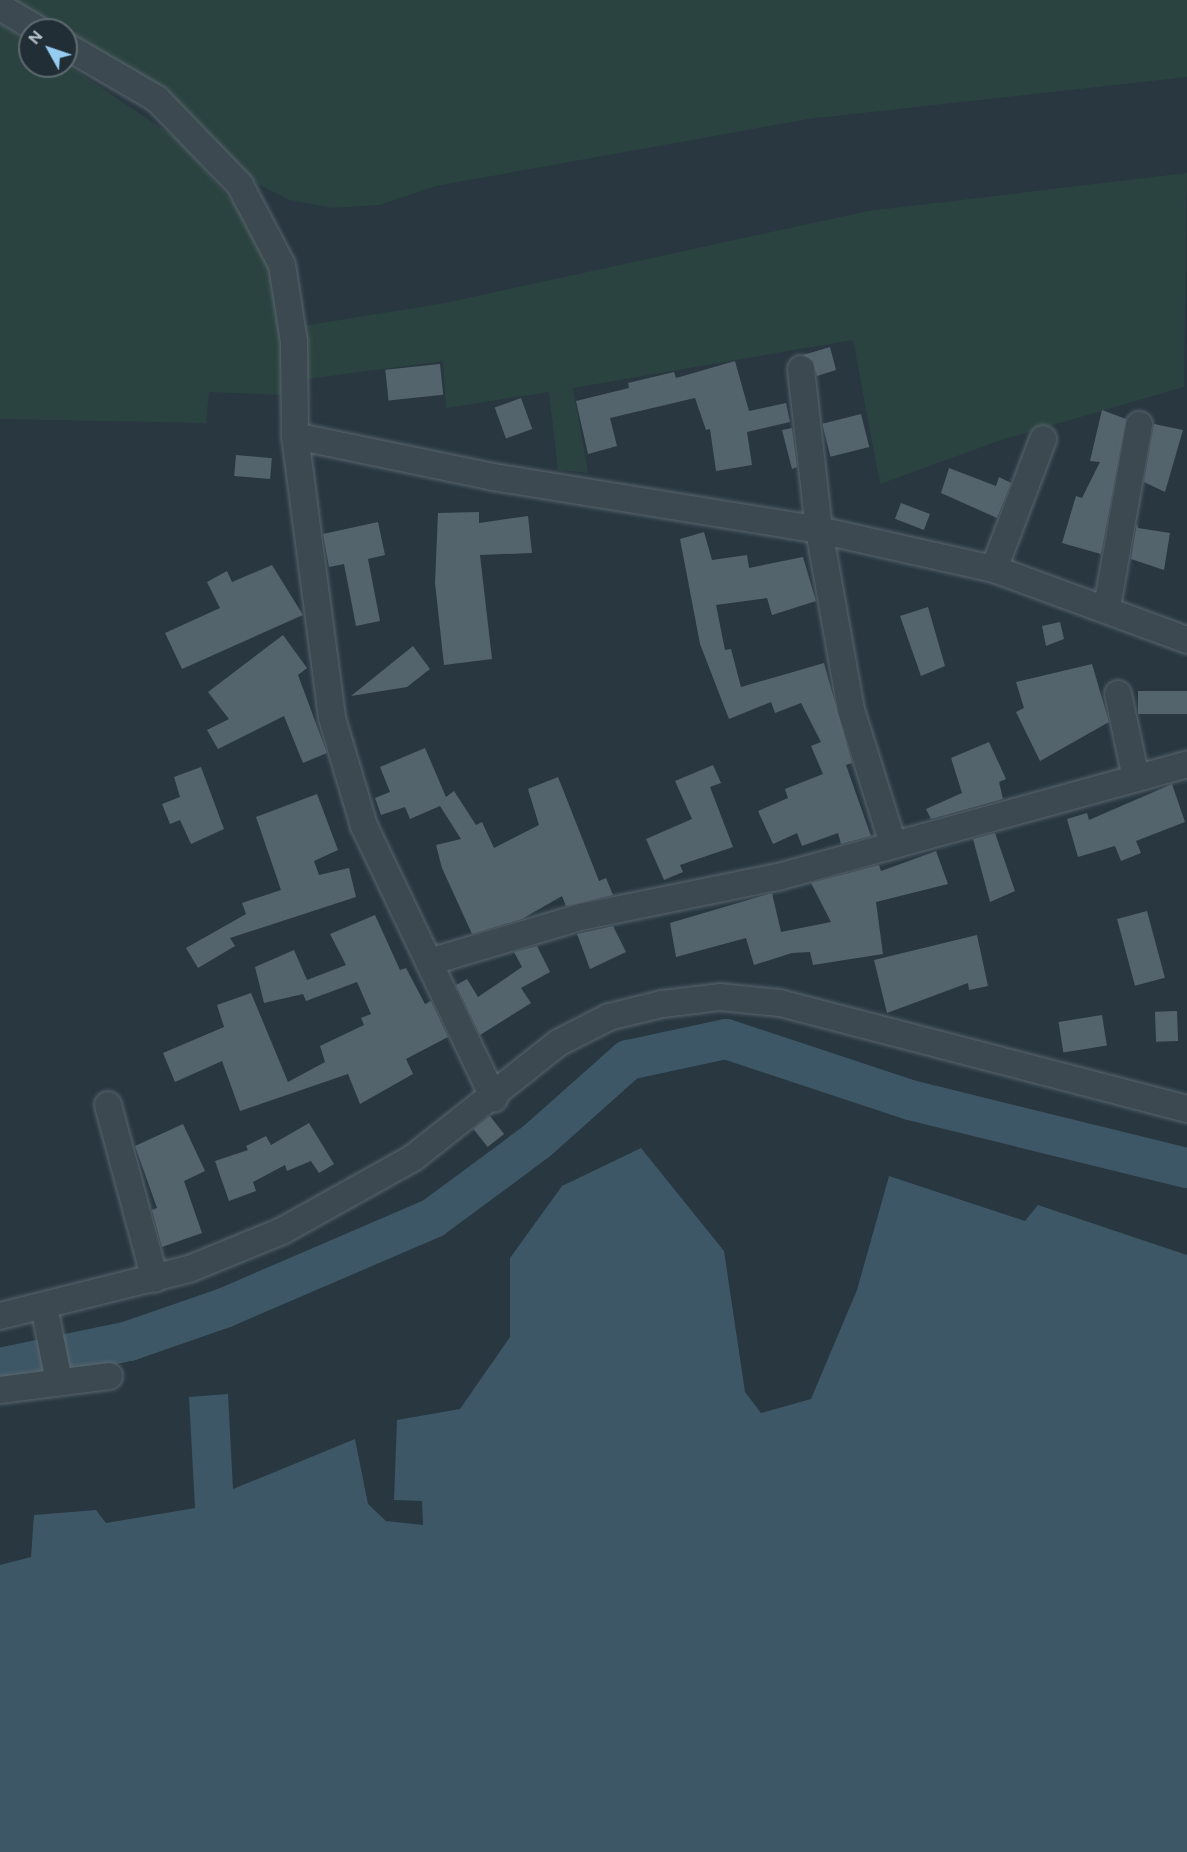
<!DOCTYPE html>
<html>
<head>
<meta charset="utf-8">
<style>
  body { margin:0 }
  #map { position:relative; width:1187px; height:1852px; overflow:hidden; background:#283740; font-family:"DM Sans",sans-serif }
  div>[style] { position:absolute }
  .green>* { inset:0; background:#2b4340 }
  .water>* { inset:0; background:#3d5766 }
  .river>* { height:40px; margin:-20px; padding:0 20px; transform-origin:20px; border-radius:20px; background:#3d5766 }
  .building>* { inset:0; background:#54646d; transform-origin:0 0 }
  .roads { filter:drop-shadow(0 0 2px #5a666e) drop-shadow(0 0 2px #5a666e) }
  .street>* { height:26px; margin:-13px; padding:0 13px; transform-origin:13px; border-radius:13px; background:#3c4950 }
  span { translate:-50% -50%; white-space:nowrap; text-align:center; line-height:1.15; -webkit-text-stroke:6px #212e36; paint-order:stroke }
  .north { position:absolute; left:18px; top:18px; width:60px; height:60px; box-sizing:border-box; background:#212e36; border:2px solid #5e6a71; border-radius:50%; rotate:310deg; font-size:16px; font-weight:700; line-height:24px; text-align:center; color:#b9c3ca }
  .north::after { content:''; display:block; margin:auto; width:21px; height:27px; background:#97ccf1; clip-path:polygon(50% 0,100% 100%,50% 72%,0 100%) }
</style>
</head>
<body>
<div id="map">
  <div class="green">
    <i style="clip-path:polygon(10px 0,1187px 0,1187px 77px,808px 119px,436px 186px,379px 205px,332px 208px,290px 200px,258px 184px,146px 80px)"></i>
    <i style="clip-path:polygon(0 24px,30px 42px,30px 66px,66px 64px,179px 140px,245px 216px,269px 260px,280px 325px,282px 395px,209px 392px,206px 423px,0 419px)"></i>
    <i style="clip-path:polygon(1187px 173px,1184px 387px,1001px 440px,880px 484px,853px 340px,573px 388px,588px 473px,558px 470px,549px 392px,446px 408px,443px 361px,307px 379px,303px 326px,445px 303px,868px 211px)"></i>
  </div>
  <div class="water">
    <i style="clip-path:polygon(641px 1148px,724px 1251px,745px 1392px,761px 1413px,811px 1399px,857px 1290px,889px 1176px,1025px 1221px,1038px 1205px,1187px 1255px,1187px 1852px,0 1852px,0 1565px,31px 1557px,34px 1515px,96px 1510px,106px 1523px,195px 1508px,189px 1397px,228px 1394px,233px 1489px,355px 1439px,368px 1504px,386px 1521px,423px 1525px,422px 1501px,394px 1500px,397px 1420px,460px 1409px,510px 1337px,510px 1258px,562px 1186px)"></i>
  </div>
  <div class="river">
    <i style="left:0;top:1368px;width:132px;rotate:-11.8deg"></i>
    <i style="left:129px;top:1341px;width:101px;rotate:-19.2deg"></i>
    <i style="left:224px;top:1308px;width:228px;rotate:-23.3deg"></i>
    <i style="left:433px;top:1218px;width:129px;rotate:-36.5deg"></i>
    <i style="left:537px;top:1141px;width:122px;rotate:-41.7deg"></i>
    <i style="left:628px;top:1060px;width:100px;rotate:-12.1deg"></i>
    <i style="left:726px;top:1039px;width:194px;rotate:18.3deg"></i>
    <i style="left:910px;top:1100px;width:285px;rotate:13.8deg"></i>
  </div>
  <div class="building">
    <i style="clip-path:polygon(830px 347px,836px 370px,817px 376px,813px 361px,803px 355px)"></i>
    <i style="clip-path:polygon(735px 361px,749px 411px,786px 403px,790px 422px,747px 432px,752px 465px,716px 471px,710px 429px,706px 430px,695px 398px,610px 418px,617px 446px,588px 454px,576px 401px,629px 388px,628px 383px,674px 372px,676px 378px)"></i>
    <i style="left:440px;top:364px;width:31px;height:55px;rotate:84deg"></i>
    <i style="left:521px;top:398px;width:33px;height:28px;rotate:70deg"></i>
    <i style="clip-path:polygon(1102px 410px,1126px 419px,1101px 554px,1062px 543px,1076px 496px,1082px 498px,1100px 462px,1090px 461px)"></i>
    <i style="left:861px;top:414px;width:34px;height:40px;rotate:76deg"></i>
    <i style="clip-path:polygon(1154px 424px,1183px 430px,1165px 492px,1144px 482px)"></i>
    <i style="clip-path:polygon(792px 428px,797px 467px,792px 469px,782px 430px)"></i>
    <i style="left:236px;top:455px;width:36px;height:21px;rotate:5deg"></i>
    <i style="clip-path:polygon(949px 468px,996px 486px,999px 477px,1011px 483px,997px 518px,941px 493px)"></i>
    <i style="left:901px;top:503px;width:31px;height:17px;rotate:21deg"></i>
    <i style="clip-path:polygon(479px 512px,479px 523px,528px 516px,532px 553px,480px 555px,492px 659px,444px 665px,435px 583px,438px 513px)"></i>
    <i style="clip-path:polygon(378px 522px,385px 555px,368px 559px,380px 621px,356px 626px,344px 564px,329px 567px,323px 534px)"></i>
    <i style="clip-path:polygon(1137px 523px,1138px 528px,1170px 533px,1164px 570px,1131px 559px)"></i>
    <i style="clip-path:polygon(704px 532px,712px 560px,747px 555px,749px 568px,803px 557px,816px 601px,772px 615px,767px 598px,716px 605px,725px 650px,731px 649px,741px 687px,824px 663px,852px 763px,846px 765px,871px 836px,841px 844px,838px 833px,802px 846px,797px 833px,773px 844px,758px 811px,788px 798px,785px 789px,823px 774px,811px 746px,821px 742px,801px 703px,775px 713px,771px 702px,729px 719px,700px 644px,680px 539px)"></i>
    <i style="clip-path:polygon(272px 565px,303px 615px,182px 669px,165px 633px,220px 608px,207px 582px,227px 571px,232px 582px)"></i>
    <i style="clip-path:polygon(928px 607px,945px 666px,921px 676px,900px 616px)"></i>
    <i style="clip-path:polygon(1060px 622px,1064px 639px,1046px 646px,1042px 626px)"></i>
    <i style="clip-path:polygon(283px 635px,307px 668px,298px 675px,327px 753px,303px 763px,284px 716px,218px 749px,207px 730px,229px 719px,208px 692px)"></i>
    <i style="clip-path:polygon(413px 646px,430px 669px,407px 687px,351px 696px)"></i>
    <i style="clip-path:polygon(1092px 664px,1109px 722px,1040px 761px,1016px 712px,1024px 708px,1016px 682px)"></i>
    <i style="left:1187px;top:691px;width:23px;height:49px;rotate:90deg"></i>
    <i style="clip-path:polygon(989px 742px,1006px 779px,999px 782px,1003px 799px,931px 819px,926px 809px,962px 793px,951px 758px)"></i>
    <i style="clip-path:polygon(425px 748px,446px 797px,454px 791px,476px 825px,482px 822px,494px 848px,539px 825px,528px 789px,558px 777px,599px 881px,606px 878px,613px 895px,566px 906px,562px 896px,522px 919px,472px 934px,442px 868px,436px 845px,461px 839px,440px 806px,410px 819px,405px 807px,381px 815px,375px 798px,390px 792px,380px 767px)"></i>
    <i style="clip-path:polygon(713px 765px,721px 783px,710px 787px,733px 847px,680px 865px,683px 872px,664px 880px,646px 839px,692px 819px,675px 781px)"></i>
    <i style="clip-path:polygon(201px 767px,224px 829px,191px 844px,180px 820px,170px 824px,162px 804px,180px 797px,174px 777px)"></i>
    <i style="clip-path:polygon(1172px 784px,1185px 822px,1136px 841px,1141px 853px,1121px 861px,1115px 846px,1078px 857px,1067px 819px,1087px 813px,1089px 820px)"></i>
    <i style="clip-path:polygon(317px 794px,338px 850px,314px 861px,319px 875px,349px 868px,356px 897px,230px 938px,235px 946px,198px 968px,186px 948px,246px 914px,242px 903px,281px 890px,256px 817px)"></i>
    <i style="clip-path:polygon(995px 833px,1015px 891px,990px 902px,973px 839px)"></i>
    <i style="clip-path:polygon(936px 851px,948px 884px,876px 902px,883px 954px,813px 965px,810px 952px,792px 953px,754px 965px,746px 938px,676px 957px,670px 923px,772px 893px,781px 932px,831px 922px,811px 883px,879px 865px,881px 871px)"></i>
    <i style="left:1147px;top:911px;width:69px;height:31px;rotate:75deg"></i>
    <i style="clip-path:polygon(375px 915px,400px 970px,406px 968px,425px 1004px,431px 1001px,448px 1037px,406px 1059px,413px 1074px,360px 1104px,348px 1074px,240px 1111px,222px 1061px,175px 1082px,163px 1053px,224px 1027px,217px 1005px,251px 993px,288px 1082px,325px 1062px,320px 1046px,364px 1025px,361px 1018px,371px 1014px,357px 982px,306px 1001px,303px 994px,264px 1003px,255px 967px,294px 950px,307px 980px,346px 965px,330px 934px)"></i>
    <i style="clip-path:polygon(613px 926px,626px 952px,590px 969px,577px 934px)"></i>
    <i style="clip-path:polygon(977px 935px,988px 986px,969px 990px,968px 983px,887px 1013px,874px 960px)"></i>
    <i style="clip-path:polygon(537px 946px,550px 972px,521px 988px,531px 1003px,480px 1035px,456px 985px,467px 979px,478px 997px,522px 967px,514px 952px)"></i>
    <i style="left:1177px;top:1011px;width:30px;height:22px;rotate:88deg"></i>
    <i style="left:1102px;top:1015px;width:31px;height:44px;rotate:81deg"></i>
    <i style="left:490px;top:1116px;width:23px;height:21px;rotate:52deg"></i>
    <i style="clip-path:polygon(309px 1123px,334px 1164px,319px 1173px,311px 1161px,287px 1171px,285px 1165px,253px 1182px,256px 1191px,229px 1201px,215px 1161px,248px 1150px,246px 1146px,266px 1136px,271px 1145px)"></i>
    <i style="clip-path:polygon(183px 1124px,205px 1171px,184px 1181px,202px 1233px,162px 1247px,152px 1210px,157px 1208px,135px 1146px)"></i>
  </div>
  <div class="roads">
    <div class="street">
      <i style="left:0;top:7px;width:45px;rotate:30.5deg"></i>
      <i style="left:66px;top:46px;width:105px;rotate:30.2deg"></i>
      <i style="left:157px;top:99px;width:120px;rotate:46deg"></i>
      <i style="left:240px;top:185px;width:90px;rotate:62.3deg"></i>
      <i style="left:282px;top:265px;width:78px;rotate:81.1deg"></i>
      <i style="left:294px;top:342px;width:94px;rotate:89.4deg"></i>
      <i style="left:295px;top:436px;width:284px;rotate:82.5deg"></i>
      <i style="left:332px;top:718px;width:113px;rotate:73.5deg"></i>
      <i style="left:364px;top:826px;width:302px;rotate:64.5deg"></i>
      <i style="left:801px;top:369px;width:162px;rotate:83.6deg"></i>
      <i style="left:819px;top:530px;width:183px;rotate:79.9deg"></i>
      <i style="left:851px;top:710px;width:140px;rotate:72.6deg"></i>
      <i style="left:295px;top:436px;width:202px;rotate:11.7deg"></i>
      <i style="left:493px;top:477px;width:330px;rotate:9.2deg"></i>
      <i style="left:819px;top:530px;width:179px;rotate:12.6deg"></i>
      <i style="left:994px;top:569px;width:206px;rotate:20.2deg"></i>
      <i style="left:994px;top:569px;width:139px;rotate:-69.3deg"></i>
      <i style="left:1107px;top:607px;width:185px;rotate:-80deg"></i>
      <i style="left:1118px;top:694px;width:86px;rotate:77.9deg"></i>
      <i style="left:429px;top:962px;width:159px;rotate:-16.5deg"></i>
      <i style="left:581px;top:917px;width:201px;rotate:-11.5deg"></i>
      <i style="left:778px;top:877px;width:424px;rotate:-15.4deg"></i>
      <i style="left:108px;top:1105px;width:180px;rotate:74.9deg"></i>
      <i style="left:44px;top:1307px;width:76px;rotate:78.5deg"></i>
      <i style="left:0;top:1316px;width:195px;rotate:-14deg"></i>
      <i style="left:189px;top:1269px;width:100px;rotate:-22.2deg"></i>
      <i style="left:282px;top:1231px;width:150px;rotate:-29.1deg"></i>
      <i style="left:413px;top:1158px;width:185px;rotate:-38.4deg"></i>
      <i style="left:558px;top:1043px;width:57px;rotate:-27deg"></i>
      <i style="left:609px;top:1017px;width:55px;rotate:-13.8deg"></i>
      <i style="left:662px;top:1004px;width:58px;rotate:-6.9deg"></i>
      <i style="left:720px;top:997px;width:60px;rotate:5.7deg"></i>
      <i style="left:780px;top:1003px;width:421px;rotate:14.6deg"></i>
      <i style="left:0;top:1390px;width:110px;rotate:-7.3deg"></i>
    </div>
  </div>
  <div class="north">N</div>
</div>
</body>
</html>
